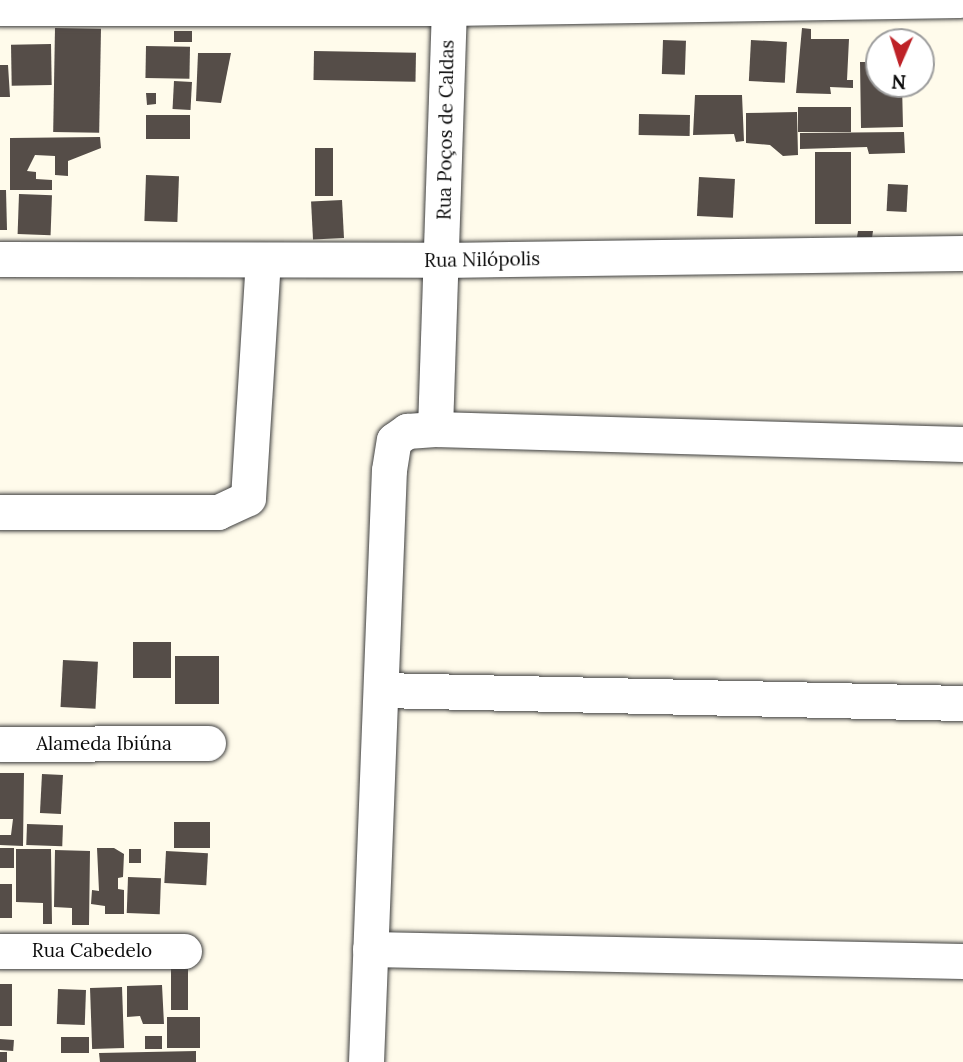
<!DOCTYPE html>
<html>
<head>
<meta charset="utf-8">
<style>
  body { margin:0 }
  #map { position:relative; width:963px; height:1062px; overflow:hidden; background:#fffbeb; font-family:Lora,serif }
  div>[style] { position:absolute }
  .building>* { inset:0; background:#554d48; transform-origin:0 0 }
  .roads { filter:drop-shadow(0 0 2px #3f3f3f) drop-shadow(0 0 2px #3f3f3f) }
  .minor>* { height:35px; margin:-17.5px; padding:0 17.5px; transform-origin:17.5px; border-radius:17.5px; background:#fff }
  span { translate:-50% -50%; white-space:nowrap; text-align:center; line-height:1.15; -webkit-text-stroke:7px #fff; paint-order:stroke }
  .street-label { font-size:19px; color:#0c0c0c }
  .north { position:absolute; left:865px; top:28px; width:70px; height:70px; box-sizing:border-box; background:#fff; border:2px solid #9e9e9e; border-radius:50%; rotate:183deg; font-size:19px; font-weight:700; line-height:28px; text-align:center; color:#0c0c0c }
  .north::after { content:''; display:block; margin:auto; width:24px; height:32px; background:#be2227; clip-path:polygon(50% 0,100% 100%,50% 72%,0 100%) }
</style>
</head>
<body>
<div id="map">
  <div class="building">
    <i style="left:55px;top:28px;width:46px;height:104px;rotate:1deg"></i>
    <i style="clip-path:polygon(802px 28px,811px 29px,811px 39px,849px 39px,847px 80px,853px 80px,853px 88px,830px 87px,831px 94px,796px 93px)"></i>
    <i style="left:174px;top:31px;width:18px;height:11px"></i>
    <i style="left:663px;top:40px;width:23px;height:34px;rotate:2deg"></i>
    <i style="left:751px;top:40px;width:36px;height:41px;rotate:3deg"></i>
    <i style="left:51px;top:44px;width:41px;height:40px;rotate:89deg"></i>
    <i style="left:146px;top:46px;width:44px;height:32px;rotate:1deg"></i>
    <i style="left:314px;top:51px;width:102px;height:29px;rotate:1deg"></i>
    <i style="clip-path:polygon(198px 53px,231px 53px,221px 103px,196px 101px)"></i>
    <i style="clip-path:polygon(860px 62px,879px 62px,879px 84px,902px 84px,903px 127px,861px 128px)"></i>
    <i style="clip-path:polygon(0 65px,8px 65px,10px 97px,0 97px)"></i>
    <i style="left:174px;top:81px;width:18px;height:28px;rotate:3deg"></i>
    <i style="clip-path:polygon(146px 93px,156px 93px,156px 104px,147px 105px)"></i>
    <i style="clip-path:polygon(695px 95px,742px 95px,744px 141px,736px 142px,734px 134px,693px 135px)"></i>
    <i style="left:798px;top:107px;width:53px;height:25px"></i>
    <i style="clip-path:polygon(797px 112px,798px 155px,783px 156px,770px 145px,746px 143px,746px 113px)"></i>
    <i style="left:639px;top:114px;width:51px;height:21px;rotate:1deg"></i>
    <i style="left:146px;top:115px;width:44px;height:24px"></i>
    <i style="clip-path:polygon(904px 132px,905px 153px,869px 154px,867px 147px,800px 149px,800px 133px)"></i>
    <i style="clip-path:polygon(100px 137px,101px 148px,68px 161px,68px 176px,55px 175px,55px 156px,35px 155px,27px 171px,36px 172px,36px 179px,52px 180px,52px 190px,10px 190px,10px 138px)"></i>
    <i style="left:315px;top:148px;width:18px;height:48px"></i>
    <i style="left:815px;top:152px;width:36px;height:72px"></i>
    <i style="left:146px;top:175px;width:33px;height:46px;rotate:2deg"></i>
    <i style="left:699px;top:177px;width:36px;height:39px;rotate:3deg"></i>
    <i style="left:888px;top:184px;width:20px;height:27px;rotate:3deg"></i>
    <i style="clip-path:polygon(0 190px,6px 190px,7px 230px,0 230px)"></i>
    <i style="left:19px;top:194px;width:33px;height:40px;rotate:2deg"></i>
    <i style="left:342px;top:200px;width:38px;height:31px;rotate:87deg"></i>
    <i style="clip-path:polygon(858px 231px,873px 231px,872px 238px,857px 237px)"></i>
    <i style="left:133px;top:642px;width:38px;height:36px"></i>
    <i style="left:175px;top:656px;width:44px;height:48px"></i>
    <i style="left:63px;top:660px;width:35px;height:47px;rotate:3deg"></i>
    <i style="clip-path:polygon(0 773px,24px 773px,23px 846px,0 845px,0 835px,11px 835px,13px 819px,0 819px)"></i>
    <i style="left:42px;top:774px;width:21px;height:39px;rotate:3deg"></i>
    <i style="left:174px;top:822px;width:36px;height:26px"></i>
    <i style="left:27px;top:824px;width:36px;height:21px;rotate:2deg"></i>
    <i style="left:0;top:848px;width:14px;height:20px"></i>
    <i style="clip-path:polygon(97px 848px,114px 848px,124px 854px,123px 877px,118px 878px,118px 889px,124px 890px,124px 914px,105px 914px,105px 906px,91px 904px,92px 890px,99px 891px)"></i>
    <i style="clip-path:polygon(16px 849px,51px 849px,52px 924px,43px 924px,43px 903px,16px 902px)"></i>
    <i style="left:129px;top:849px;width:12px;height:14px"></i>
    <i style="clip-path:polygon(55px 850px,90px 851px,89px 925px,72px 925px,72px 908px,54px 907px)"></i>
    <i style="left:166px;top:851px;width:42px;height:32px;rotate:3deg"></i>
    <i style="left:128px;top:877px;width:33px;height:36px;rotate:2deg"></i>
    <i style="left:0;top:884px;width:12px;height:34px"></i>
    <i style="left:171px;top:969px;width:17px;height:41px"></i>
    <i style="left:0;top:984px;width:12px;height:42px"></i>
    <i style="clip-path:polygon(162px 985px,164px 1024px,143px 1024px,140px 1016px,127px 1017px,127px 986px)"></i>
    <i style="left:122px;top:987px;width:61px;height:32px;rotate:88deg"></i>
    <i style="left:58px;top:989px;width:28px;height:35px;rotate:2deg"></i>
    <i style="left:167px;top:1017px;width:33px;height:31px"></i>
    <i style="left:145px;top:1036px;width:17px;height:13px"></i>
    <i style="left:89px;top:1037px;width:16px;height:28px;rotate:90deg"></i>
    <i style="left:0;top:1039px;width:14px;height:11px;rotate:4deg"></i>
    <i style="clip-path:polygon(196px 1051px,196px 1062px,100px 1062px,99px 1053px)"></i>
    <i style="left:0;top:1052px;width:7px;height:10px"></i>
  </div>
  <div class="roads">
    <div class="minor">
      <i style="left:0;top:8px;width:449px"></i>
      <i style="left:449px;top:8px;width:511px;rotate:-0.9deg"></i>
      <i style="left:0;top:259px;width:442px;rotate:0.1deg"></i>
      <i style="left:442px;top:260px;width:521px;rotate:-0.77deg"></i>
      <i style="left:435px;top:429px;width:429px;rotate:-88.1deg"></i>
      <i style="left:0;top:512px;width:218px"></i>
      <i style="left:218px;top:512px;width:33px;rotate:-25deg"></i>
      <i style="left:248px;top:498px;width:238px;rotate:-86.4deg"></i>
      <i style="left:381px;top:690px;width:582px;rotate:1.28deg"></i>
      <i style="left:0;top:744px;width:208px;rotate:-0.3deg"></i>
      <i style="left:370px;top:949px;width:593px;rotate:1.16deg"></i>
      <i style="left:0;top:951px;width:184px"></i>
      <i style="left:366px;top:1062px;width:592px;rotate:-87.78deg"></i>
      <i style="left:389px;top:470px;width:30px;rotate:-81deg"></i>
      <i style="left:394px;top:440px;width:16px;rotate:-35deg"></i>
      <i style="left:407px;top:431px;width:28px;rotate:-4deg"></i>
      <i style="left:435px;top:429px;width:528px;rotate:1.63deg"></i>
    </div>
  </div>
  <div class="street-label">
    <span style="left:446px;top:130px;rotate:-89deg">Rua Poços de Caldas</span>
    <span style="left:482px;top:260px;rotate:-1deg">Rua Nilópolis</span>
    <span style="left:104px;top:744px">Alameda Ibiúna</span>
    <span style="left:92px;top:951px">Rua Cabedelo</span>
  </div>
  <div class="north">N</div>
</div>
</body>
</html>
